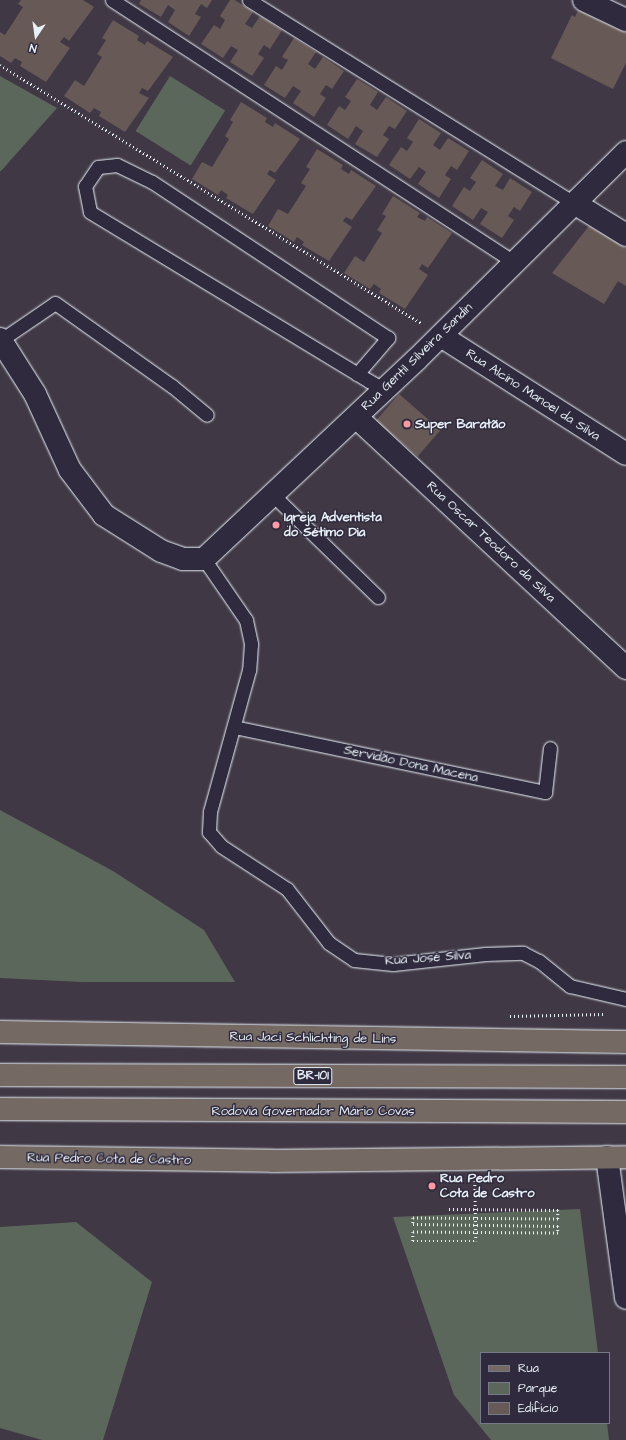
<!DOCTYPE html>
<html>
<head>
<meta charset="utf-8">
<style>
  body { margin:0 }
  #map { position:relative; width:626px; height:1440px; overflow:hidden; background:#403844; font-family:"Architects Daughter",sans-serif }
  div>[style] { position:absolute }
  .green>* { inset:0; background:#5c675c; transform-origin:0 0 }
  .building>* { inset:0; background:#675956; transform-origin:0 0 }
  .path>* { height:2.5px; margin-top:-1.25px; transform-origin:0; background:repeating-linear-gradient(90deg,#e8f1f8 0 1px,transparent 0 4px) }
  .roads { filter:drop-shadow(0 0 1px #e8f1f8) drop-shadow(0 0 1px #e8f1f8) }
  .lane>* { height:13px; margin:-6.5px; padding:0 6.5px; transform-origin:6.5px; border-radius:6.5px; background:#2f2a3d }
  .street>* { height:22px; margin:-11px; padding:0 11px; transform-origin:11px; border-radius:11px; background:#2f2a3d }
  .secondary>* { height:22px; margin:-11px; padding:0 11px; transform-origin:11px; border-radius:11px; background:#2f2a3d }
  .primary>* { height:22px; margin:-11px; padding:0 11px; transform-origin:11px; border-radius:11px; background:#756964 }
  .highway>* { height:22px; margin:-11px; padding:0 11px; transform-origin:11px; border-radius:11px; background:#756964 }
  .path-bridge>* { height:2.5px; margin-top:-1.25px; transform-origin:0; background:repeating-linear-gradient(90deg,#e8f1f8 0 1px,transparent 0 4px) }
  .dots>* { width:11px; height:11px; translate:-50% -50%; box-sizing:border-box; border:2px solid #2f2a3d; border-radius:50% }
  span { translate:-50% -50%; white-space:nowrap; text-align:center; line-height:1.15; -webkit-text-stroke:3px #2f2a3d; paint-order:stroke }
  .shield-label span { padding:1px 3px; background:#2f2a3d; border:1px solid; border-radius:3px; -webkit-text-stroke-width:0 }
  .shield-label { font-size:12px; color:#e8f1f8; font-weight:700 }
  .street-label { font-size:13px; color:#e8f1f8 }
  .poi-label { font-size:13px; color:#e8f1f8; font-weight:700 }
  .left { translate:0 -50%; text-align:left }
  .legend { position:absolute; left:480px; top:1352px; width:130px; height:72px; box-sizing:border-box; background:#2f2a3d; border:1px solid #797a88; margin:0; padding:5px 7px; list-style:none; font-size:12px; color:#e8f1f8 }
  .legend li { display:flex; align-items:center; gap:8px; height:20px }
  .legend b { width:20px; border:1px solid #797a88 }
  .north { position:absolute; left:16px; top:16px; width:40px; height:40px; -webkit-text-stroke:3px #2f2a3d; paint-order:stroke; rotate:193deg; font-size:11px; font-weight:700; line-height:16px; text-align:center; color:#e8f1f8 }
  .north::after { content:''; display:block; margin:auto; width:14px; height:18px; background:#e8f1f8; clip-path:polygon(50% 0,100% 100%,50% 72%,0 100%) }
</style>
</head>
<body>
<div id="map">
  <div class="green">
    <i style="clip-path:polygon(0 76px,57px 108px,1px 171px,0 171px)"></i>
    <i style="left:170px;top:76px;width:65px;height:65px;rotate:32deg"></i>
    <i style="clip-path:polygon(0 810px,113px 871px,204px 930px,235px 982px,82px 982px,0 978px)"></i>
    <i style="clip-path:polygon(580px 1209px,598px 1353px,481px 1353px,481px 1423px,607px 1423px,609px 1440px,491px 1440px,454px 1395px,393px 1217px)"></i>
    <i style="clip-path:polygon(76px 1222px,152px 1282px,103px 1440px,42px 1440px,0 1428px,0 1227px)"></i>
  </div>
  <div class="building">
    <i style="clip-path:polygon(21px 0,83px 0,94px 7px,69px 41px,64px 37px,60px 42px,70px 48px,46px 82px,20px 66px,22px 62px,15px 58px,11px 63px,0 56px,0 32px,5px 35px,23px 7px,18px 4px)"></i>
    <i style="clip-path:polygon(141px 0,212px 0,207px 8px,201px 4px,195px 14px,201px 17px,189px 36px,168px 22px,175px 10px,168px 5px,161px 17px,139px 4px)"></i>
    <i style="clip-path:polygon(230px 0,235px 0,253px 12px,245px 24px,252px 28px,260px 16px,282px 30px,270px 49px,264px 45px,258px 54px,264px 58px,252px 76px,230px 62px,238px 50px,231px 46px,223px 58px,201px 44px,214px 25px,220px 29px,225px 20px,220px 16px)"></i>
    <i style="clip-path:polygon(578px 10px,626px 33px,626px 63px,613px 89px,551px 58px,572px 15px,575px 17px)"></i>
    <i style="clip-path:polygon(113px 20px,139px 36px,137px 40px,145px 45px,147px 41px,173px 57px,148px 91px,142px 88px,139px 93px,149px 98px,125px 132px,99px 116px,101px 112px,94px 108px,90px 113px,64px 96px,75px 80px,84px 86px,102px 57px,97px 54px,106px 40px,102px 38px)"></i>
    <i style="clip-path:polygon(294px 38px,316px 52px,308px 64px,315px 69px,323px 57px,344px 71px,332px 89px,326px 85px,320px 94px,326px 98px,314px 117px,293px 103px,301px 91px,293px 86px,285px 98px,264px 85px,276px 66px,282px 70px,288px 60px,282px 57px)"></i>
    <i style="clip-path:polygon(357px 79px,378px 92px,370px 105px,377px 110px,386px 97px,407px 111px,395px 129px,389px 126px,383px 135px,389px 139px,377px 157px,355px 144px,363px 131px,356px 126px,348px 139px,327px 125px,339px 106px,345px 110px,351px 101px,345px 97px)"></i>
    <i style="clip-path:polygon(241px 102px,267px 118px,265px 122px,273px 127px,275px 123px,300px 139px,275px 173px,270px 170px,267px 174px,276px 180px,253px 214px,226px 198px,228px 195px,221px 190px,218px 195px,192px 179px,202px 162px,212px 167px,229px 139px,225px 136px,233px 122px,230px 120px)"></i>
    <i style="clip-path:polygon(419px 119px,441px 133px,433px 145px,440px 150px,448px 138px,469px 151px,457px 170px,451px 166px,445px 175px,451px 179px,439px 198px,418px 184px,426px 172px,419px 167px,410px 179px,389px 165px,401px 147px,407px 151px,413px 142px,407px 138px)"></i>
    <i style="clip-path:polygon(317px 149px,343px 165px,341px 169px,349px 174px,351px 170px,376px 186px,352px 220px,346px 217px,343px 221px,352px 227px,329px 261px,302px 245px,304px 242px,297px 237px,294px 242px,268px 226px,278px 209px,288px 214px,306px 186px,301px 183px,310px 169px,306px 167px)"></i>
    <i style="clip-path:polygon(482px 160px,503px 174px,495px 186px,503px 190px,510px 178px,532px 192px,520px 211px,514px 207px,508px 216px,514px 220px,502px 238px,480px 224px,488px 212px,481px 208px,473px 220px,452px 206px,464px 187px,470px 191px,476px 182px,470px 178px)"></i>
    <i style="clip-path:polygon(393px 196px,420px 213px,417px 217px,425px 221px,427px 217px,452px 233px,428px 268px,422px 264px,419px 269px,428px 275px,405px 309px,379px 293px,381px 289px,374px 284px,370px 289px,344px 273px,355px 256px,364px 262px,382px 233px,377px 230px,386px 216px,382px 214px)"></i>
    <i style="clip-path:polygon(589px 226px,626px 248px,626px 286px,618px 281px,604px 304px,552px 273px)"></i>
    <i style="left:399px;top:394px;width:55px;height:35px;rotate:41deg"></i>
  </div>
  <div class="path">
    <i style="left:0;top:65px;width:495px;rotate:31.5deg"></i>
    <i style="left:510px;top:1016px;width:95px;rotate:-1.2deg"></i>
    <i style="left:475px;top:1181px;width:60px;rotate:89deg"></i>
  </div>
  <div class="roads">
    <div class="lane">
      <i style="left:112px;top:0;width:480px;rotate:33.1deg"></i>
      <i style="left:249px;top:0;width:383px;rotate:32deg"></i>
      <i style="left:1px;top:340px;width:65px;rotate:-34.4deg"></i>
      <i style="left:55px;top:303px;width:143px;rotate:35.4deg"></i>
      <i style="left:172px;top:386px;width:45px;rotate:39.6deg"></i>
      <i style="left:357px;top:374px;width:48px;rotate:-49.3deg"></i>
      <i style="left:388px;top:338px;width:283px;rotate:-146.5deg"></i>
      <i style="left:152px;top:182px;width:39px;rotate:-154deg"></i>
      <i style="left:117px;top:165px;width:19px;rotate:174deg"></i>
      <i style="left:98px;top:167px;width:23px;rotate:124deg"></i>
      <i style="left:85px;top:186px;width:26px;rotate:79deg"></i>
      <i style="left:90px;top:212px;width:326px;rotate:31.2deg"></i>
      <i style="left:369px;top:381px;width:18px;rotate:29deg"></i>
      <i style="left:274px;top:496px;width:145px;rotate:44.2deg"></i>
      <i style="left:204px;top:559px;width:74px;rotate:55.5deg"></i>
      <i style="left:246px;top:620px;width:25px;rotate:78deg"></i>
      <i style="left:251px;top:644px;width:26px;rotate:94deg"></i>
      <i style="left:249px;top:670px;width:147px;rotate:105.4deg"></i>
      <i style="left:210px;top:812px;width:20px;rotate:93deg"></i>
      <i style="left:209px;top:832px;width:18px;rotate:49deg"></i>
      <i style="left:221px;top:846px;width:79px;rotate:33.1deg"></i>
      <i style="left:287px;top:889px;width:68px;rotate:52.1deg"></i>
      <i style="left:329px;top:943px;width:30px;rotate:34deg"></i>
      <i style="left:354px;top:960px;width:39px;rotate:6deg"></i>
      <i style="left:393px;top:964px;width:93px;rotate:-6.2deg"></i>
      <i style="left:485px;top:954px;width:38px;rotate:-2deg"></i>
      <i style="left:523px;top:953px;width:18px;rotate:27deg"></i>
      <i style="left:539px;top:961px;width:40px;rotate:39deg"></i>
      <i style="left:570px;top:986px;width:57px;rotate:13.1deg"></i>
      <i style="left:234px;top:727px;width:318px;rotate:11.8deg"></i>
      <i style="left:545px;top:792px;width:44px;rotate:-83.5deg"></i>
    </div>
    <div class="street">
      <i style="left:584px;top:0;width:47px;rotate:25.5deg"></i>
      <i style="left:574px;top:203px;width:61px;rotate:31.6deg"></i>
      <i style="left:441px;top:336px;width:219px;rotate:32.5deg"></i>
      <i style="left:356px;top:417px;width:369px;rotate:42.9deg"></i>
    </div>
    <div class="secondary">
      <i style="left:0;top:339px;width:65px;rotate:57.5deg"></i>
      <i style="left:35px;top:394px;width:84px;rotate:65.3deg"></i>
      <i style="left:70px;top:470px;width:56px;rotate:52.9deg"></i>
      <i style="left:104px;top:515px;width:67px;rotate:32.3deg"></i>
      <i style="left:161px;top:551px;width:23px;rotate:20deg"></i>
      <i style="left:183px;top:559px;width:21px"></i>
      <i style="left:204px;top:559px;width:292px;rotate:-43.2deg"></i>
      <i style="left:417px;top:359px;width:294px;rotate:-44.7deg"></i>
      <i style="left:607px;top:1157px;width:142px;rotate:82.3deg"></i>
    </div>
    <div class="primary">
      <i style="left:0;top:1032px;width:626px;rotate:0.92deg"></i>
      <i style="left:0;top:1157px;width:272px;rotate:0.8deg"></i>
      <i style="left:272px;top:1161px;width:354px;rotate:-0.6deg"></i>
    </div>
    <div class="highway">
      <i style="left:0;top:1075px;width:626px;rotate:0.18deg"></i>
      <i style="left:0;top:1109px;width:626px;rotate:0.27deg"></i>
    </div>
  </div>
  <div class="path-bridge">
    <i style="left:449px;top:1209px;width:109px;rotate:0.5deg"></i>
    <i style="left:558px;top:1210px;width:9px;rotate:90deg"></i>
    <i style="left:558px;top:1219px;width:145px;rotate:-179.6deg"></i>
    <i style="left:413px;top:1218px;width:6px;rotate:90deg"></i>
    <i style="left:413px;top:1224px;width:145px;rotate:0.8deg"></i>
    <i style="left:558px;top:1226px;width:7px;rotate:90deg"></i>
    <i style="left:558px;top:1233px;width:145px;rotate:-179.6deg"></i>
    <i style="left:413px;top:1232px;width:9px;rotate:90deg"></i>
    <i style="left:413px;top:1241px;width:63px"></i>
  </div>
  <div class="dots">
    <i style="left:407px;top:424px;background:#ff9aa2"></i>
    <i style="left:276px;top:525px;background:#ff9aa2"></i>
    <i style="left:432px;top:1186px;background:#ff9aa2"></i>
  </div>
  <div class="shield-label">
    <span style="left:313px;top:1076px">BR-101</span>
  </div>
  <div class="street-label">
    <span style="left:417px;top:357px;rotate:-44deg">Rua Gentil Silveira Sandin</span>
    <span style="left:533px;top:395px;rotate:33deg">Rua Alcino Manoel da Silva</span>
    <span style="left:491px;top:542px;rotate:43deg">Rua Oscar Teodoro da Silva</span>
    <span style="left:411px;top:764px;rotate:12deg">Servidão Dona Macena</span>
    <span style="left:428px;top:958px;rotate:-4deg">Rua José Silva</span>
    <span style="left:313px;top:1038px;rotate:1deg">Rua Jaci Schlichting de Lins</span>
    <span style="left:313px;top:1111px">Rodovia Governador Mário Covas</span>
    <span style="left:109px;top:1159px;rotate:1deg">Rua Pedro Cota de Castro</span>
  </div>
  <div class="poi-label">
    <span class="left" style="left:415px;top:424px">Super Baratão</span>
    <span class="left" style="left:284px;top:525px">Igreja Adventista<br>do Sétimo Dia</span>
    <span class="left" style="left:440px;top:1186px">Rua Pedro<br>Cota de Castro</span>
  </div>
  <ul class="legend">
  <li><b style="height:5px;background:#756964"></b>Rua</li>
  <li><b style="height:11px;background:#5c675c"></b>Parque</li>
  <li><b style="height:11px;background:#675956"></b>Edifício</li>
  </ul>
  <div class="north">N</div>
</div>
</body>
</html>
